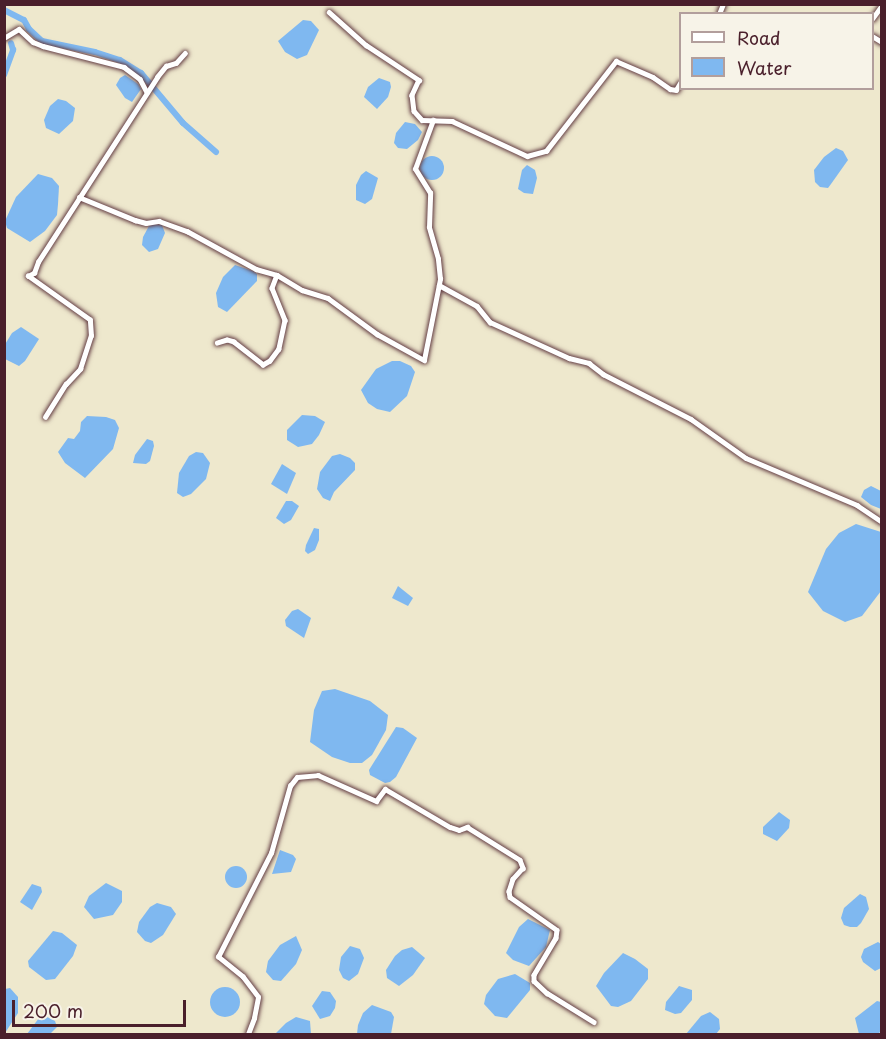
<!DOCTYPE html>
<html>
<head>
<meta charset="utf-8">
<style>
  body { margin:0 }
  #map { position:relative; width:886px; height:1039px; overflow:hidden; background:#eee8cd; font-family:"Playpen Sans",sans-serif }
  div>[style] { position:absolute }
  .water>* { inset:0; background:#7fb8f0 }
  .round { border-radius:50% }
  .canal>* { height:6px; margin:-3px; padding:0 3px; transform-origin:3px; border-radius:3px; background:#7fb8f0 }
  .roads { filter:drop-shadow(0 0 2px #633d43) drop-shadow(0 0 2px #633d43) }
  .minor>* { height:4.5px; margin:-2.25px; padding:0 2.25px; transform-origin:2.25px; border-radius:2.25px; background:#fff }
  span { translate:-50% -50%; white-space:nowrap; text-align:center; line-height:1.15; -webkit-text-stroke:5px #f7f3e8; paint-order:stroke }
  .frame { position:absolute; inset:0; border:6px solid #4a1f2b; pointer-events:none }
  .legend { position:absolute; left:679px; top:12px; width:195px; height:78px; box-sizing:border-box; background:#f7f3e8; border:2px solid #b29e9c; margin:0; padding:8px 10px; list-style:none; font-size:18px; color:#4a1f2b }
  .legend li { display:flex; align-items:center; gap:12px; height:30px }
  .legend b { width:30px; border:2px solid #b29e9c }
  .scale { position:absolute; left:12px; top:1000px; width:174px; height:27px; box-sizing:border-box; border:3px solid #4a1f2b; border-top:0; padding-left:8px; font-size:18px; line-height:21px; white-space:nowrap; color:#4a1f2b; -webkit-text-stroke:4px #f7f3e8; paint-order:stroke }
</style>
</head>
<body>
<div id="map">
  <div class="water">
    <i style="clip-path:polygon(303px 20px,311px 21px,319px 30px,307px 55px,297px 59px,285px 52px,278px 41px)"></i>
    <i style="clip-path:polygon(125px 75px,138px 84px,141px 89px,132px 102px,125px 98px,116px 85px,120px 78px)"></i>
    <i style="clip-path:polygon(379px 78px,390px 82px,391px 87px,388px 97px,377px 109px,364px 97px,368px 87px)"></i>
    <i style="clip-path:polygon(58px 99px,66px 101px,75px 108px,73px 121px,59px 134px,46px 128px,44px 120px,50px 106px)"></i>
    <i style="clip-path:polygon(405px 122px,415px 124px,422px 132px,418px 140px,407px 149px,398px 148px,394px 143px,396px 133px)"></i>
    <i style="clip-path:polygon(836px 148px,843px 151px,848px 160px,831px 184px,828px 188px,820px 187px,815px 182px,814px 170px,824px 157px)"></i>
    <i class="round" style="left:420px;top:156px;width:24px;height:24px"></i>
    <i style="clip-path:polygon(527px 165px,535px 170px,537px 178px,533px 194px,524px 193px,518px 189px,522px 170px)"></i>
    <i style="clip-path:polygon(366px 171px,378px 178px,372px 199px,365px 204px,356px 200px,356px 185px,361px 175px)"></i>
    <i style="clip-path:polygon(38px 174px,52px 178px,59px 186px,58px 204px,57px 215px,45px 231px,30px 242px,7px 228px,5px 221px,16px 197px)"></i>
    <i style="clip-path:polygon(154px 224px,162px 225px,165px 233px,158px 249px,149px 252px,142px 245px,143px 237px,149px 226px)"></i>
    <i style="clip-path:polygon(235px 265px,253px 271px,257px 274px,257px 281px,227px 312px,218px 307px,216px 293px,223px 277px)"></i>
    <i style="clip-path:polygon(21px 327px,39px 339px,25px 361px,19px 366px,5px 359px,4px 346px,12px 333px)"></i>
    <i style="clip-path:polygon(392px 361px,400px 361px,411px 366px,415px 372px,407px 396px,390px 412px,377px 409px,368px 403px,361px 390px,376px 369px)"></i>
    <i style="clip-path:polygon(302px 415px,315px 416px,325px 422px,319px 435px,312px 444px,298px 447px,287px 440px,287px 430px)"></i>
    <i style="clip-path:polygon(87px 416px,106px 417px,115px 420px,119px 428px,113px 449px,85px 478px,65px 463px,58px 452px,68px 438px,74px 439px,80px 431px,81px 422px)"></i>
    <i style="clip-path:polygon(147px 439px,153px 441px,154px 446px,150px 461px,146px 464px,133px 463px,135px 455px)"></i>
    <i style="clip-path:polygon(196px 452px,203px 453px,210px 463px,206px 479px,191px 494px,183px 497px,177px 493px,179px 473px,189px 456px)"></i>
    <i style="clip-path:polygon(340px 454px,350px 458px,355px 463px,355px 470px,334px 492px,330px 501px,323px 498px,317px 489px,320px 472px,332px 456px)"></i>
    <i style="clip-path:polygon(282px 464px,296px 473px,287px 494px,271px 484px)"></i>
    <i style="clip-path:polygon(871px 486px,881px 491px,881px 509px,871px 505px,861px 497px,864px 490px)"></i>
    <i style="clip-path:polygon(286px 501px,292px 501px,299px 506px,291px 520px,284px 524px,276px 518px)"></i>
    <i style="clip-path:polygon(856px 524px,881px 532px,881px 591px,862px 616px,845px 622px,823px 611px,808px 592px,826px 549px,839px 533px)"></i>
    <i style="clip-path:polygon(314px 528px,319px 529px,319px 540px,315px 550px,308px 554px,305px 551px,306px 545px)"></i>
    <i style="clip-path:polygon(398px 586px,413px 598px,408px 606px,392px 598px)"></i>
    <i style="clip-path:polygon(298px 609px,311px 618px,304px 638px,286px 626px,285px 620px,292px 611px)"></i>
    <i style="clip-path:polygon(335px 689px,370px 701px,388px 715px,386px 730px,372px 755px,362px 763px,350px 763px,332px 757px,310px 742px,314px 710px,322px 691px)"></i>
    <i style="clip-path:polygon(396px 727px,403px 728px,417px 738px,396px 777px,390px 782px,385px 783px,370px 775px,369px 770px)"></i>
    <i style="clip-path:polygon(779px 812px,790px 820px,789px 828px,777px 841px,763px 834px,763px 827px)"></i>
    <i style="clip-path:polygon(280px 850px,293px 855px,296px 859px,291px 872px,272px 874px)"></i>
    <i class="round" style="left:225px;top:866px;width:22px;height:22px"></i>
    <i style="clip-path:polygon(106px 883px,122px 891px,122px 902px,113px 915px,94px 919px,84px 907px,89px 896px)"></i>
    <i style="clip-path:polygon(32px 884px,41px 887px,42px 892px,32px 910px,20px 902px)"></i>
    <i style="clip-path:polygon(860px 894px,866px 897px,869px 909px,861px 923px,857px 927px,850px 927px,844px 925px,841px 918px,844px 908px)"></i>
    <i style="clip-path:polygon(157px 903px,171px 907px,176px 914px,163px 935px,151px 943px,145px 941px,137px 932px,139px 922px,150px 907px)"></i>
    <i style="clip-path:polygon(528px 919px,550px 930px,546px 947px,529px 966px,513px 960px,506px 953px,519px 927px)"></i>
    <i style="clip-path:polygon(53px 931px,62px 933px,77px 945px,73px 956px,55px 979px,46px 980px,29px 967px,28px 961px)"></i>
    <i style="clip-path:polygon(296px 936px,302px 950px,296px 964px,281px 981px,273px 980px,266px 972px,268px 961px,280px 945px)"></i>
    <i style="clip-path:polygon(878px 942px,881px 944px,881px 968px,875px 971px,863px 962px,861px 957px,864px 949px)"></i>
    <i style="clip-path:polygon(350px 946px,360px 949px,364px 958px,358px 974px,349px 981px,343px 978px,339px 970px,341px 957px)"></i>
    <i style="clip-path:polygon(412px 947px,425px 958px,413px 975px,399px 986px,387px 978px,386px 970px,395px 956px,402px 950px)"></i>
    <i style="clip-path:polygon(623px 953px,635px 959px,648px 969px,648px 979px,631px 1001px,618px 1007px,611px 1006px,596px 986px,604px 973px)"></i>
    <i style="clip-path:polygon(515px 974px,530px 983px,530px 990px,507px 1018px,495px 1016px,484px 1004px,486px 995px,498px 979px)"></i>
    <i style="clip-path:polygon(679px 986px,692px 990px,692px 1000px,681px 1013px,675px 1014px,665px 1010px,666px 1002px)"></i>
    <i class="round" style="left:210px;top:987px;width:30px;height:30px"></i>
    <i style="clip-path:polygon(10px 988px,18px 997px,18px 1013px,5px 1033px,5px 989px)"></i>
    <i style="clip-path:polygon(322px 991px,330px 992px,336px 1001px,335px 1008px,330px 1016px,320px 1019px,312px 1006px)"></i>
    <i style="clip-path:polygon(877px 1001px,881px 1002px,881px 1031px,878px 1034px,859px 1034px,855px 1018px)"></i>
    <i style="clip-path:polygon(372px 1005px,391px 1012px,394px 1017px,391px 1034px,357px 1034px,358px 1025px,363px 1013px)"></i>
    <i style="clip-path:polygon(710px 1012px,719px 1019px,720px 1029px,716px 1034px,686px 1034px,701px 1016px)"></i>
    <i style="clip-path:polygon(45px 1016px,55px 1021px,57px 1027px,50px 1034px,27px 1034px,39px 1018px)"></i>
    <i style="clip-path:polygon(296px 1017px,310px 1021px,311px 1034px,275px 1034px,286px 1023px)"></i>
  </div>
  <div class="canal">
    <i style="left:4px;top:10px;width:22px;rotate:27deg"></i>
    <i style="left:24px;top:20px;width:10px;rotate:61deg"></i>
    <i style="left:29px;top:29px;width:18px;rotate:43deg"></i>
    <i style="left:42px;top:41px;width:54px;rotate:11.7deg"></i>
    <i style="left:95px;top:52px;width:26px;rotate:18deg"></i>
    <i style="left:120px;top:60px;width:25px;rotate:32deg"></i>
    <i style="left:141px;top:73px;width:65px;rotate:50deg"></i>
    <i style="left:183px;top:123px;width:44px;rotate:41.3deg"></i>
    <i style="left:4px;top:75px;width:27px;rotate:-70deg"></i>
    <i style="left:13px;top:50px;width:7px;rotate:-106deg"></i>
  </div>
  <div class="roads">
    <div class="minor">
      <i style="left:329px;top:12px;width:50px;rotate:41.7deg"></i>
      <i style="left:366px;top:45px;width:64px;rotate:33.4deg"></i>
      <i style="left:419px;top:80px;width:17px;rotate:115deg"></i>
      <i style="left:412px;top:95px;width:16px;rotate:83deg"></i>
      <i style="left:414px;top:111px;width:12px;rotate:48deg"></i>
      <i style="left:422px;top:120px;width:30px;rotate:2deg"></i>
      <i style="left:452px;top:121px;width:83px;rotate:25deg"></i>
      <i style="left:527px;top:156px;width:20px;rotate:-15deg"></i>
      <i style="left:546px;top:151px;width:114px;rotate:-52.1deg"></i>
      <i style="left:616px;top:61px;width:40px;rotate:23.4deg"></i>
      <i style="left:653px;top:77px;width:21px;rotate:35deg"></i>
      <i style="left:670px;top:89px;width:6px;rotate:9deg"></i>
      <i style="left:676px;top:90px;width:8px;rotate:-60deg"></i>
      <i style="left:719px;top:14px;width:11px;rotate:-68deg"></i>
      <i style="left:872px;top:19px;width:17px;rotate:-54deg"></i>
      <i style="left:872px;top:36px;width:12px;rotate:31deg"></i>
      <i style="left:4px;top:38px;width:17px;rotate:-31deg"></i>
      <i style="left:19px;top:29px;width:19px;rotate:43deg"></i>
      <i style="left:33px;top:42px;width:11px;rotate:22deg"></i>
      <i style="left:43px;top:46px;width:84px;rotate:14.5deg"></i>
      <i style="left:124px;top:67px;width:20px;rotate:37deg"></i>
      <i style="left:140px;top:79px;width:15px;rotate:62deg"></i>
      <i style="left:79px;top:197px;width:61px;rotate:22.3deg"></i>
      <i style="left:135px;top:220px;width:11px;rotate:15deg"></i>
      <i style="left:146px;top:223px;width:13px;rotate:-9deg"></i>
      <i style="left:159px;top:221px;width:30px;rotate:20deg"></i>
      <i style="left:187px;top:231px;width:79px;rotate:28.8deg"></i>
      <i style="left:256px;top:269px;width:22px;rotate:16deg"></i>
      <i style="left:277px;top:275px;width:14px;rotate:111deg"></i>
      <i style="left:272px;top:288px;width:35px;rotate:68deg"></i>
      <i style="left:285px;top:320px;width:30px;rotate:102deg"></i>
      <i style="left:279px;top:349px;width:15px;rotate:127deg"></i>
      <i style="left:270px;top:361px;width:8px;rotate:150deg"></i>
      <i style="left:263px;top:365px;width:37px;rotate:-142deg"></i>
      <i style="left:234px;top:342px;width:7px;rotate:-164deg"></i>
      <i style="left:227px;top:340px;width:10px;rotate:163deg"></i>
      <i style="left:277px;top:275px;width:29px;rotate:31deg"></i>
      <i style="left:302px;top:290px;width:27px;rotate:17deg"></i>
      <i style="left:328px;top:298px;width:61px;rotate:36.3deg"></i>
      <i style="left:377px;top:334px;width:54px;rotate:29deg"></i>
      <i style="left:424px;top:360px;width:83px;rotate:-78.8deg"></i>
      <i style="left:440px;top:279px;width:20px;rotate:-96deg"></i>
      <i style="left:438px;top:259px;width:33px;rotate:-106deg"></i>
      <i style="left:429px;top:227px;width:34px;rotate:-88deg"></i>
      <i style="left:430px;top:193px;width:28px;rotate:-122deg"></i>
      <i style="left:415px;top:169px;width:52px;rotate:-69.8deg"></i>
      <i style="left:439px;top:285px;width:43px;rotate:28.9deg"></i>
      <i style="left:477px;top:306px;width:21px;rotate:51deg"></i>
      <i style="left:490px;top:322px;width:87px;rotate:24.5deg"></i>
      <i style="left:569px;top:358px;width:21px;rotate:14deg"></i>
      <i style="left:589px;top:363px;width:18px;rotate:38deg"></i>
      <i style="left:603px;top:374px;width:99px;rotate:27.1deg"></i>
      <i style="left:691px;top:419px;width:67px;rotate:35.3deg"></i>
      <i style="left:746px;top:458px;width:121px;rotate:22.9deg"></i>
      <i style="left:857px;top:505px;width:30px;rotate:34deg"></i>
      <i style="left:45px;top:417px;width:39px;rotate:-58deg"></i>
      <i style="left:66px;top:384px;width:21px;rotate:-47deg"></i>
      <i style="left:80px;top:369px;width:35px;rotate:-72deg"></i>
      <i style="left:91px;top:336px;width:16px;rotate:-94deg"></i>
      <i style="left:90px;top:320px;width:76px;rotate:-144.6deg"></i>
      <i style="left:28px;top:276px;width:7px;rotate:-27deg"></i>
      <i style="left:34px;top:273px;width:12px;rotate:-70deg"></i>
      <i style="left:38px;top:262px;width:220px;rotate:-57.2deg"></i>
      <i style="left:157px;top:77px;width:14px;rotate:-51deg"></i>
      <i style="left:166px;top:66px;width:10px;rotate:-17deg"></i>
      <i style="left:176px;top:63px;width:13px;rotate:-48deg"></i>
      <i style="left:248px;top:1034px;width:17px;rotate:-69deg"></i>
      <i style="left:254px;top:1018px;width:21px;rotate:-79deg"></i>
      <i style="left:258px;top:997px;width:25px;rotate:-127deg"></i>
      <i style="left:243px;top:977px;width:32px;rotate:-141deg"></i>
      <i style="left:218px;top:957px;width:117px;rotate:-63deg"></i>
      <i style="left:271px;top:853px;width:70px;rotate:-74.2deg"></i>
      <i style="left:290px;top:786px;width:11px;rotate:-52deg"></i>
      <i style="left:297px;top:777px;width:21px;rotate:-5deg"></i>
      <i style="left:318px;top:775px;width:64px;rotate:24.1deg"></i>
      <i style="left:376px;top:801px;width:15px;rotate:-53deg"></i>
      <i style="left:385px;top:789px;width:75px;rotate:30.3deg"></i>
      <i style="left:450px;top:827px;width:9px;rotate:18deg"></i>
      <i style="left:459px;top:830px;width:9px;rotate:-21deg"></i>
      <i style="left:467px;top:827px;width:62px;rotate:31.9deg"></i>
      <i style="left:520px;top:860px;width:9px;rotate:69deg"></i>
      <i style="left:523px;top:868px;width:15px;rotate:132deg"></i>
      <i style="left:513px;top:879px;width:13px;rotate:108deg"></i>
      <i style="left:509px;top:891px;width:6px;rotate:81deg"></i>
      <i style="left:510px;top:897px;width:57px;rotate:35.1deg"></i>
      <i style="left:557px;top:930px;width:8px;rotate:97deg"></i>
      <i style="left:556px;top:938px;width:43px;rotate:120.7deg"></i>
      <i style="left:534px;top:975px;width:6px;rotate:90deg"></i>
      <i style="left:534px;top:981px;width:18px;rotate:43deg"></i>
      <i style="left:547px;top:993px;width:55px;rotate:31.7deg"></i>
    </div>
  </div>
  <div class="frame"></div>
  <ul class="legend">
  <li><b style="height:8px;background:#fff"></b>Road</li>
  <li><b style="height:16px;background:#7fb8f0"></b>Water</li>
  </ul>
  <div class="scale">200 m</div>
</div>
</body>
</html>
